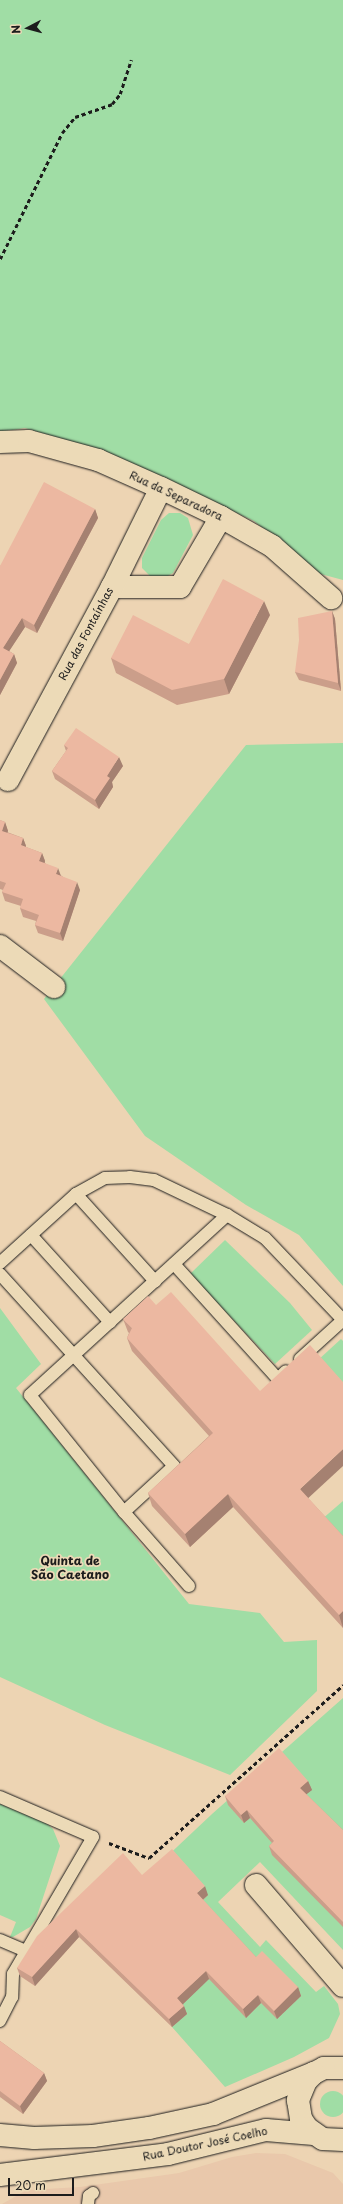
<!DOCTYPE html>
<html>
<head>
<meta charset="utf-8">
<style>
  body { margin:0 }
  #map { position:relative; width:343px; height:2204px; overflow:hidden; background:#edd4b3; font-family:"Playpen Sans",sans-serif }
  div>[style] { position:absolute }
  .built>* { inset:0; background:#e9c8ab }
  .green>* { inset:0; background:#a0dda5 }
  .round { border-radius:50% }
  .path>* { height:2.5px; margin-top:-1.25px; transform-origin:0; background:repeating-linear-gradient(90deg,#1c1c1c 0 4px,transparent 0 7px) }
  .roads { filter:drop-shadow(0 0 1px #1c1c1c) drop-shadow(0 0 1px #1c1c1c) }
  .service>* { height:12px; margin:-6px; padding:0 6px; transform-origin:6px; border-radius:6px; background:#ecdab7 }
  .minor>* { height:22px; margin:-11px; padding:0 11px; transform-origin:11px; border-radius:11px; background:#ecdab7 }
  .tertiary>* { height:22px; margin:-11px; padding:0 11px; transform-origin:11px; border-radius:11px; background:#ecdab7 }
  .wall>* { inset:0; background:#cb9e8a }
  .shaded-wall>* { inset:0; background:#a58171 }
  .building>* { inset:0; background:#ecb8a1 }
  span { translate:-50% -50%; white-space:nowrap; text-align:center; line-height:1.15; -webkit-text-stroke:3.5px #ecdab7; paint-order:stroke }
  .street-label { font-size:11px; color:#1c1c1c }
  .neighbourhood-label { font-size:12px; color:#1c1c1c; font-weight:700 }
  .north { position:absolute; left:8px; top:8px; width:40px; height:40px; -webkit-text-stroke:3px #ecdab7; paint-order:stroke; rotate:264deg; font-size:11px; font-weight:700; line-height:16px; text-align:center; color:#1c1c1c }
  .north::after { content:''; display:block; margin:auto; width:14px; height:18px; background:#1c1c1c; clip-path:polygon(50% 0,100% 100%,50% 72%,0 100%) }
  .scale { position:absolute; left:8px; top:2178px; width:66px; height:18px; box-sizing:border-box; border:2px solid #1c1c1c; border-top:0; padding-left:5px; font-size:12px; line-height:14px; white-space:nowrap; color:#1c1c1c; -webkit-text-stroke:3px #ecdab7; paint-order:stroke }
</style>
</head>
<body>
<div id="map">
  <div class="built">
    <i style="clip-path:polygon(256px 2153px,285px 2154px,333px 2173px,343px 2184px,343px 2204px,2px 2204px,27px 2190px,80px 2187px,179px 2173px,232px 2157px)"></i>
  </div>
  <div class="green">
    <i style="clip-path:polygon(0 0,343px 0,343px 580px,317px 573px,254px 521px,152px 474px,103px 453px,25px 428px,0 432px)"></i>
    <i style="clip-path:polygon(169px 513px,180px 513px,188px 518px,193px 535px,173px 573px,164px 578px,151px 577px,142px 568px,142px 558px,161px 520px)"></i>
    <i style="clip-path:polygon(343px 743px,343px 1286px,299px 1235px,246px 1205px,145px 1136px,44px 999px,246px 745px)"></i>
    <i style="clip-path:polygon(225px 1240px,290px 1303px,312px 1330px,275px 1364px,190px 1274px)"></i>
    <i style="clip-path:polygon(0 1308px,41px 1364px,16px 1388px,189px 1604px,260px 1613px,284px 1642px,317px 1640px,317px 1691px,230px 1775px,105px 1725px,0 1677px)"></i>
    <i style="clip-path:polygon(341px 1339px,343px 1341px,343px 1390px,317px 1361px)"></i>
    <i style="clip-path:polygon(343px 1501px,343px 1544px,321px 1520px)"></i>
    <i style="clip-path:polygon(343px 1698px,343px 1950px,260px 1862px,218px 1902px,260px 1947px,266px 1940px,316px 1992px,324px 1986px,338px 2004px,340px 2014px,329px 2038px,294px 2057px,225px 2087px,172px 2027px,143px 1879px,212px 1814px)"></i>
    <i style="clip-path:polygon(0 1804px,46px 1823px,53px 1829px,60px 1846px,36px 1919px,30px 1927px,13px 1937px,10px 1937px,16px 1922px,0 1915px)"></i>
    <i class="round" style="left:320px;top:2091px;width:26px;height:26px"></i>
  </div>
  <div class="path">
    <i style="left:0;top:259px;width:140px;rotate:-63.8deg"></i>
    <i style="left:62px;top:133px;width:21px;rotate:-51deg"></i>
    <i style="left:75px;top:117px;width:39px;rotate:-19deg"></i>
    <i style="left:112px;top:104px;width:13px;rotate:-51deg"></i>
    <i style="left:120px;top:94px;width:36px;rotate:-72deg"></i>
    <i style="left:109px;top:1843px;width:43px;rotate:20.6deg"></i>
    <i style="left:149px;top:1858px;width:260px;rotate:-41.7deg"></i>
  </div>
  <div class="roads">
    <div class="service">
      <i style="left:76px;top:1194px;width:118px;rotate:47.8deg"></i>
      <i style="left:31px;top:1235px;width:118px;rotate:47.8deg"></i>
      <i style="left:0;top:1263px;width:103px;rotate:-42.2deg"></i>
      <i style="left:76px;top:1194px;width:33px;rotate:-29deg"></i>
      <i style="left:105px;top:1178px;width:25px;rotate:-2deg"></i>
      <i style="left:130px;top:1177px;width:24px;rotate:7deg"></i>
      <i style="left:154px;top:1180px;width:81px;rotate:25.6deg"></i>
      <i style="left:227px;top:1215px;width:44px;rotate:31.2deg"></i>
      <i style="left:265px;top:1238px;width:113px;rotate:46.4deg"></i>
      <i style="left:174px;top:1264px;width:155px;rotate:47.9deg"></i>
      <i style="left:278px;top:1379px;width:11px;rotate:-45deg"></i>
      <i style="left:0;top:1274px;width:259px;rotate:47.8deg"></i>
      <i style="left:174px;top:1466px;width:68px;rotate:137.4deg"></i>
      <i style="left:300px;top:1359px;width:58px;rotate:-42.2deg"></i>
      <i style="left:189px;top:1586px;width:98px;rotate:-131.3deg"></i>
      <i style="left:124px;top:1512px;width:150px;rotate:-128.8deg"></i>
      <i style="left:30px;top:1395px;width:267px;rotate:-42.4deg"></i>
      <i style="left:0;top:1797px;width:101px;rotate:23.3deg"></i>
      <i style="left:93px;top:1837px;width:159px;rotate:120.3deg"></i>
      <i style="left:13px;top:1974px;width:23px;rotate:92deg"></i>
      <i style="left:12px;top:1997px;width:27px;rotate:117deg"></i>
      <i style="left:0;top:1940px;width:28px;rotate:23deg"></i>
      <i style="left:88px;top:2204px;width:8px;rotate:-83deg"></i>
      <i style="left:89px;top:2196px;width:5px;rotate:-37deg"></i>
    </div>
    <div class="minor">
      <i style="left:0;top:442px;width:29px;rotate:-2deg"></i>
      <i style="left:29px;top:441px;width:72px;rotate:15.4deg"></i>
      <i style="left:98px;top:460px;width:69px;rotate:24deg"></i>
      <i style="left:161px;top:488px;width:67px;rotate:25.8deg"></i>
      <i style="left:221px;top:517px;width:59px;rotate:29.6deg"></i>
      <i style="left:272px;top:546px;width:79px;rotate:41.4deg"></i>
      <i style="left:112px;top:587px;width:68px"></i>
      <i style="left:180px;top:587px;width:81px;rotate:-59.6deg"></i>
      <i style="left:8px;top:780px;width:219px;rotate:-61.7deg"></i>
      <i style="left:112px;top:587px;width:110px;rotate:-63.7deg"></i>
      <i style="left:0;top:946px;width:68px;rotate:37.2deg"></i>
      <i style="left:256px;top:1885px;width:133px;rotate:49.3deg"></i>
    </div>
    <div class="tertiary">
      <i style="left:343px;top:2068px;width:19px;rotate:180deg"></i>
      <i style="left:324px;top:2068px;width:11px;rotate:153deg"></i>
      <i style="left:314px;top:2073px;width:11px;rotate:135deg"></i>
      <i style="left:306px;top:2081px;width:21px;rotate:113deg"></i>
      <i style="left:298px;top:2100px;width:19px;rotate:81deg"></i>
      <i style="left:301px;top:2119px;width:11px;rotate:56deg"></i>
      <i style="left:307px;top:2128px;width:19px;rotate:35deg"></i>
      <i style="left:323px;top:2139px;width:20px;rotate:3deg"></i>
      <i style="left:0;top:2135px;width:34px;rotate:5deg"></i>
      <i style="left:34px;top:2138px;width:59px;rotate:-1.9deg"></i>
      <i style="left:93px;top:2136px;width:57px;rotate:-8.1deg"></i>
      <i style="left:149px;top:2128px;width:66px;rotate:-12.3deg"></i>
      <i style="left:213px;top:2114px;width:109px;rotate:-22.1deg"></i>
      <i style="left:0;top:2175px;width:169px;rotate:-7.1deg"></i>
      <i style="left:168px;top:2154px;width:101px;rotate:-13.8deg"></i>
      <i style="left:266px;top:2130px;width:48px;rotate:4.8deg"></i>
    </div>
  </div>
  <div class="wall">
    <i style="clip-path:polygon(95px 509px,98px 518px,37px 633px,25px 627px,9px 651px,14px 654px,17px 663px,0 695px,0 566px)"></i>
    <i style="clip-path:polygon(332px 611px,335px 619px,341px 691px,299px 680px,295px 672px)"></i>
    <i style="clip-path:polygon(270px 615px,229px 694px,177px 705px,116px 673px,111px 658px,189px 644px)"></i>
    <i style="clip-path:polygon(64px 745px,123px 766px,112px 782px,113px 787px,99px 809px,55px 779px,52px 771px,66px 751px)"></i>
    <i style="clip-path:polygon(0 820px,5px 822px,8px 831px,7px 832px,23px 838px,26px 846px,26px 847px,42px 853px,45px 861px,45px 863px,80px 890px,63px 941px,38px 933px,35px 925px,36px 921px,23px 917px,20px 908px,21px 906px,5px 901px,2px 892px,3px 890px,0 889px)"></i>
    <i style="clip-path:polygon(123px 1319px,308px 1498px,343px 1536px,343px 1628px,233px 1507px,190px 1547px,152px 1506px,148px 1493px,209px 1436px,132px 1351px,127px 1338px,129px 1333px,128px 1332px)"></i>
    <i style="clip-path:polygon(308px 1781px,312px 1790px,306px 1794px,343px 1830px,343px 1927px,272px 1855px,269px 1846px,272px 1843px,250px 1818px,244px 1823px,228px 1805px,225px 1796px)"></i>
    <i style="clip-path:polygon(142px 1875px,208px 1895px,203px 1900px,256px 1957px,298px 1987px,301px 1996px,277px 2019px,261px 2003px,246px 2018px,209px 1979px,183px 2004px,187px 2014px,172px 2027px,79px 1937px,35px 1986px,20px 1976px,17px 1968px)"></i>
    <i style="clip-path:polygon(0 2041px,44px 2073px,47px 2081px,23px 2114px,0 2097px)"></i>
  </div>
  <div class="shaded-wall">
    <i style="clip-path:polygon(95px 509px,98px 518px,37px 633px,34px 625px)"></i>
    <i style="clip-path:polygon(264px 601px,270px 615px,229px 694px,224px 679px)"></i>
    <i style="clip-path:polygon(332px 611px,335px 619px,341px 691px,338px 683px)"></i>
    <i style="clip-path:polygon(22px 618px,25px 627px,6px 656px,3px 648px)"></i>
    <i style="clip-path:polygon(14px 654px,17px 663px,0 695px,0 680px)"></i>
    <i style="clip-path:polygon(119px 757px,123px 766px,112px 782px,113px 787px,99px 809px,95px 800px,107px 776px)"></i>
    <i style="clip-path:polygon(5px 822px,8px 831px,5px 839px,2px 831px)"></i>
    <i style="clip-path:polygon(23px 838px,26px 846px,24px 854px,21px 845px)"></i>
    <i style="clip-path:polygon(42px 853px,45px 861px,42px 870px,39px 861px)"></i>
    <i style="clip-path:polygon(58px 868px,61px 876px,56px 874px)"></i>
    <i style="clip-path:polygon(77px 882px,80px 890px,63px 941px,60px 933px)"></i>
    <i style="clip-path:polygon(343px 1449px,343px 1466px,304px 1502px,300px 1489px)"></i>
    <i style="clip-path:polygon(228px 1494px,233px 1507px,190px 1547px,185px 1534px)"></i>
    <i style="clip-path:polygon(343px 1611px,343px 1628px,339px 1615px)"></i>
    <i style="clip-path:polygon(308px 1781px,312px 1790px,303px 1797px,300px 1788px)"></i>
    <i style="clip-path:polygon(247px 1810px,250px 1818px,244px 1823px,241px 1815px)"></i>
    <i style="clip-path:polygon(205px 1886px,208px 1895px,200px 1902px,197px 1893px)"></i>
    <i style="clip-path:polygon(76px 1929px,79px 1937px,35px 1986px,32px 1977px)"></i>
    <i style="clip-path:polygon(206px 1971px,209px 1979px,180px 2007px,177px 1998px)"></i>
    <i style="clip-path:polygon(298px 1987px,301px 1996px,277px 2019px,274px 2011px)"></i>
    <i style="clip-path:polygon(258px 1995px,261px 2003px,246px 2018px,243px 2009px)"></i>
    <i style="clip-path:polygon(184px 2006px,187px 2014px,172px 2027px,169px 2019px)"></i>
    <i style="clip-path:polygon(44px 2073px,47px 2081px,23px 2114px,20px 2106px)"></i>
  </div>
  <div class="building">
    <i style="clip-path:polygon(44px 482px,95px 509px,34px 625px,22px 618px,3px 648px,14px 654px,0 680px,0 566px)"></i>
    <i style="clip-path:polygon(223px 579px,264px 601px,224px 679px,172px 690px,111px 658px,133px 615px,189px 644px)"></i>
    <i style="clip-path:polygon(332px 611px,338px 683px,295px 672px,299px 640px,298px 618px)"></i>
    <i style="clip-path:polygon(76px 728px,119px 757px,107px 776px,110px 778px,95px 800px,52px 771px,68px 748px,64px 745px)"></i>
    <i style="clip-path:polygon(0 820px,5px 822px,2px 831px,23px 838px,21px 845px,42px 853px,39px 861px,58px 868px,56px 874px,77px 882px,60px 933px,35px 925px,39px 915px,20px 908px,23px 899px,2px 892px,6px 883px,0 881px)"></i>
    <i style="clip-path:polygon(171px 1292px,260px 1391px,310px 1345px,343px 1382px,343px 1449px,300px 1489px,343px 1536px,343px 1611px,339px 1615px,228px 1494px,185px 1534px,148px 1493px,213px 1433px,127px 1338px,132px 1328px,123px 1319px,148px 1296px,156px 1305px)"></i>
    <i style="clip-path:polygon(279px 1748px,308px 1781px,300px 1788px,343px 1830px,343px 1922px,269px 1846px,274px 1841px,247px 1810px,241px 1815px,225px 1796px)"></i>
    <i style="clip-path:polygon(172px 1849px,205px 1886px,197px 1893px,256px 1957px,262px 1951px,298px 1987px,274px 2011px,258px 1995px,243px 2009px,206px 1971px,177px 1998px,184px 2006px,169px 2019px,76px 1929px,32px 1977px,17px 1968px,37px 1936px,123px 1853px,142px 1875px)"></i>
    <i style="clip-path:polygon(0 2041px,44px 2073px,20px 2106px,0 2091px)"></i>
  </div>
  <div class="street-label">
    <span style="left:176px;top:496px;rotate:25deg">Rua da Separadora</span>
    <span style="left:86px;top:634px;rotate:-62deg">Rua das Fontaínhas</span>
    <span style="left:205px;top:2144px;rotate:-12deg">Rua Doutor José Coelho</span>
  </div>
  <div class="neighbourhood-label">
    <span style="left:70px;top:1568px">Quinta de<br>São Caetano</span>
  </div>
  <div class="north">N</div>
  <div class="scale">20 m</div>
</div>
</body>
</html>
